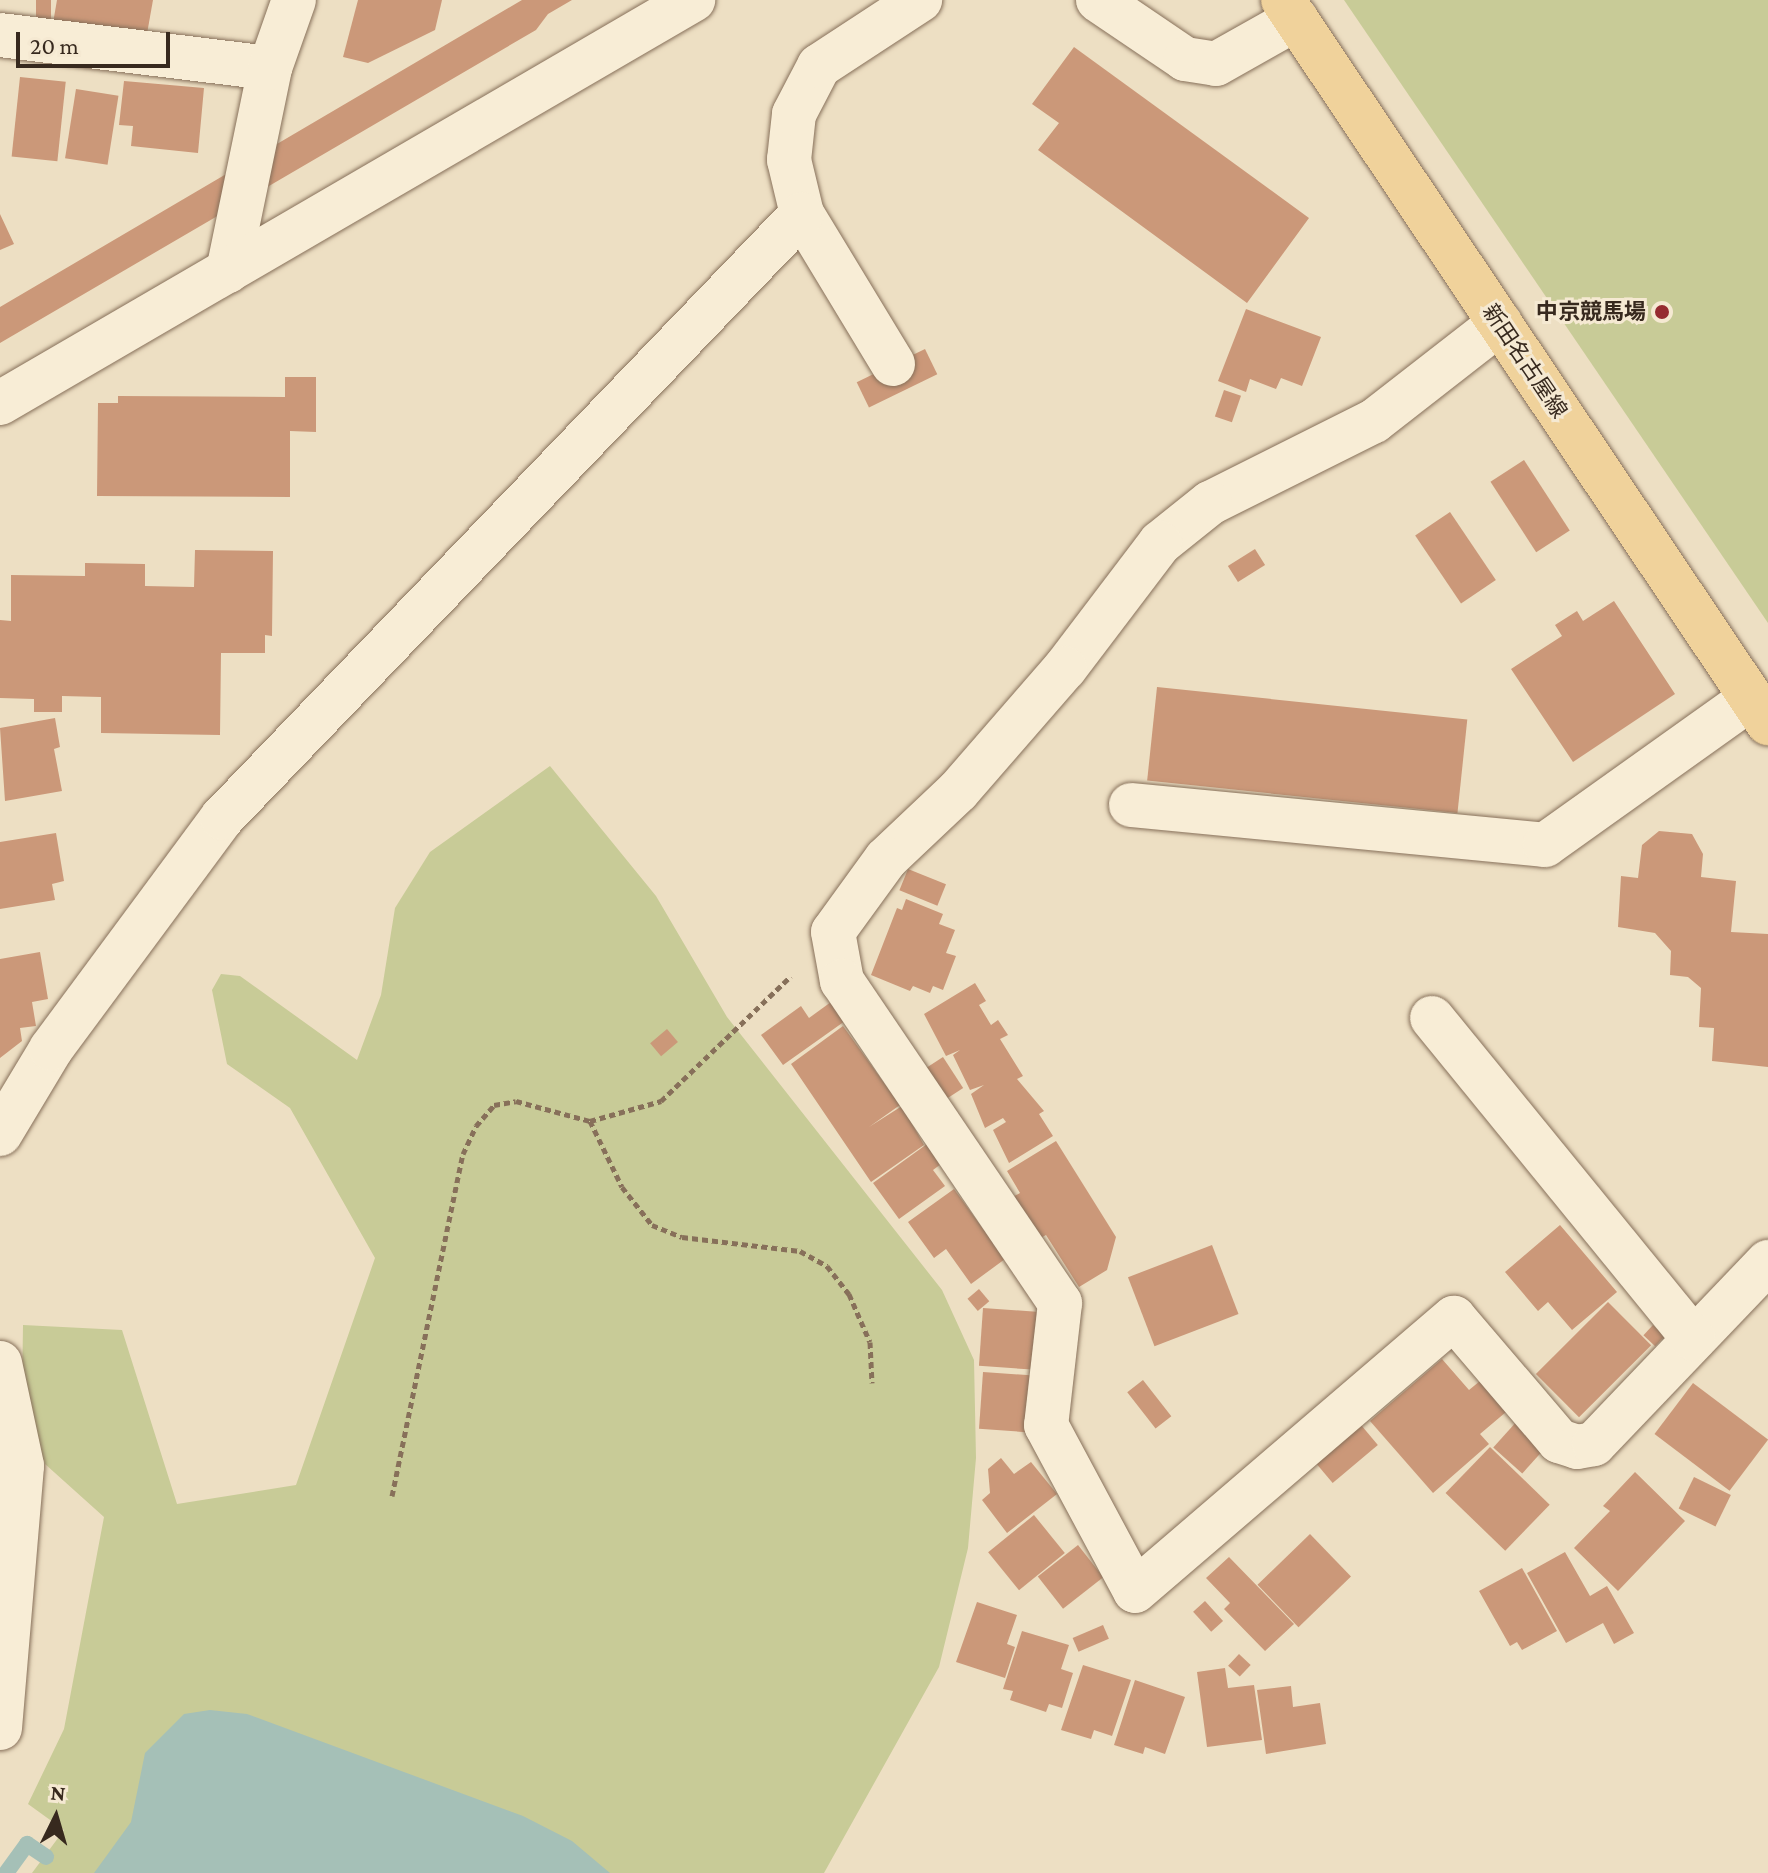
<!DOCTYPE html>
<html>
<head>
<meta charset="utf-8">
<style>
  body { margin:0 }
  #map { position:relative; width:1768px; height:1873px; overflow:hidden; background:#eddfc3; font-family:"Crimson Pro","Noto Sans JP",serif }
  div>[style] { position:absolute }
  .green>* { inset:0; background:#c8cb97 }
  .water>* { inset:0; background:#a5c0b7 }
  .stream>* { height:16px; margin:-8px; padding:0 8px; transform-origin:8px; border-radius:8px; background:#a5c0b7 }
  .building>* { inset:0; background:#cb9879; transform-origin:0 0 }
  .path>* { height:5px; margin-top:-2.5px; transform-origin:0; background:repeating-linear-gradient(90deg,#87705a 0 6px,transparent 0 10px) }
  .roads { filter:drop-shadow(0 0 2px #87705a) drop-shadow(0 0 2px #87705a) }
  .minor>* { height:44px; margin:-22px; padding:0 22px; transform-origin:22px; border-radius:22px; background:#f8edd6 }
  .major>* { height:44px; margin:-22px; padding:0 22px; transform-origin:22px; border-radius:22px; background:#f0d29b }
  .dots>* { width:22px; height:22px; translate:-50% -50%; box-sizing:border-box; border:4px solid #f5e9d2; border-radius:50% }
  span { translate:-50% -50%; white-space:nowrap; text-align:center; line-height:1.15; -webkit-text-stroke:6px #f5e9d2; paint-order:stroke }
  .poi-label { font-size:22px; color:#37291e; font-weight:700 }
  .right { translate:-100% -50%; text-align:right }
  .street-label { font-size:22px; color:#37291e }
  .north { position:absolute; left:16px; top:1777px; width:80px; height:80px; -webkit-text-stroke:6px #f5e9d2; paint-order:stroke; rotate:5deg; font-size:22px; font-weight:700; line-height:32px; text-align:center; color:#37291e }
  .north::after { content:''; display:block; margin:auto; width:28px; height:36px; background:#37291e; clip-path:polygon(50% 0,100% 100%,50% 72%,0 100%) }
  .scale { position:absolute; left:16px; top:32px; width:154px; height:36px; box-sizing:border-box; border:4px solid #37291e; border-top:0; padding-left:10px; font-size:24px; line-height:28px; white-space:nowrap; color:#37291e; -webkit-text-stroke:6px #f5e9d2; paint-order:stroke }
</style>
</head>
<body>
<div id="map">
  <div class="green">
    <i style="clip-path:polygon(1344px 0,1768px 0,1768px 623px)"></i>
    <i style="clip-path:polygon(550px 766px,656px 896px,727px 1017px,942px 1290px,974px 1360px,976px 1458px,968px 1548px,939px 1667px,824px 1873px,32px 1873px,64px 1830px,28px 1804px,64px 1729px,104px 1517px,45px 1464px,22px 1392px,23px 1325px,122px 1330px,177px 1504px,296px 1485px,375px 1258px,290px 1108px,227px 1064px,212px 990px,221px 974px,240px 976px,357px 1060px,381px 995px,395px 908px,430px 852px)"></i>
  </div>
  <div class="water">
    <i style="clip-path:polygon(210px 1710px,247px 1714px,523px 1816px,572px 1841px,610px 1873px,94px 1873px,131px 1822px,145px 1753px,184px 1714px)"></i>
  </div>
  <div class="stream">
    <i style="left:6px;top:1873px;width:36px;rotate:-54deg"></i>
    <i style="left:27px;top:1844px;width:23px;rotate:34deg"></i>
  </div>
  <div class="building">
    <i style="left:36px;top:0;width:15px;height:24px"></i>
    <i style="clip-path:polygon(57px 0,153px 0,145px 45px,52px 29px)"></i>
    <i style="clip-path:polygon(358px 0,442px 0,435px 30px,368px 63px,343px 57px)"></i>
    <i style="clip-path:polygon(522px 0,572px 0,548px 14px,536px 30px,0 343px,0 307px)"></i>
    <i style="clip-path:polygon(1074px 47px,1309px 218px,1247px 303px,1038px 150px,1059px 123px,1032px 104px)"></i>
    <i style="left:20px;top:77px;width:46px;height:80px;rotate:6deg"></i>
    <i style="clip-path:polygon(124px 81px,204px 88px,198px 153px,131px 146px,133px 126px,119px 125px)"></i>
    <i style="left:76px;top:89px;width:43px;height:70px;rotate:9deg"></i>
    <i style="clip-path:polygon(0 214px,14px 244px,0 250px)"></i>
    <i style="clip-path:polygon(1246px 309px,1321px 337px,1302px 386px,1281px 378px,1276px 389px,1250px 379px,1246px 392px,1218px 381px)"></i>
    <i style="left:925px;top:349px;width:28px;height:76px;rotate:64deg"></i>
    <i style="clip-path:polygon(285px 377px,316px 377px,316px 432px,290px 431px,290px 497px,97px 496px,98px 403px,118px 403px,118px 396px,285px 397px)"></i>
    <i style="left:1224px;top:390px;width:18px;height:28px;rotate:19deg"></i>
    <i style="left:1524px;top:460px;width:84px;height:40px;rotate:57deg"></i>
    <i style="left:1450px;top:512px;width:82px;height:42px;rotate:56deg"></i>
    <i style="left:1255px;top:549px;width:19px;height:32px;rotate:58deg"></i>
    <i style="clip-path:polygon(195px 550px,273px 551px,272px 636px,265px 635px,265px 653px,221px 653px,220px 735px,101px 733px,101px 697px,62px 696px,62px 712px,34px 712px,34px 699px,0 698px,0 620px,11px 621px,11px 575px,85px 576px,85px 563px,145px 564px,145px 586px,194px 587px)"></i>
    <i style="clip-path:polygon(1614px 601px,1675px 694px,1573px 762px,1511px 669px,1562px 636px,1555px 625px,1577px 611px,1583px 621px)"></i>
    <i style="left:1157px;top:687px;width:312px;height:94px;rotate:6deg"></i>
    <i style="clip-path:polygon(55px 718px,60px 747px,54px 749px,62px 791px,5px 801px,0 728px)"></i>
    <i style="clip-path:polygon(1659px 831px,1692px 834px,1703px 854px,1701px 877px,1736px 881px,1731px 932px,1768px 934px,1768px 1067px,1712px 1061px,1714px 1028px,1699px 1027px,1701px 988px,1688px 977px,1670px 975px,1671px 951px,1655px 933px,1618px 927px,1621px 876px,1638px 878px,1642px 845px)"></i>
    <i style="clip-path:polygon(56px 833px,64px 881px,52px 884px,55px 900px,0 909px,0 842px)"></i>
    <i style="left:908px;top:869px;width:41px;height:23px;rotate:22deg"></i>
    <i style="clip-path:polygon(906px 899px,943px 914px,939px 924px,955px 930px,946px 953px,956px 956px,943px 990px,933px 986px,930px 993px,913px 986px,910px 991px,871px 975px,897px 908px,902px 910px)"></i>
    <i style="clip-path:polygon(40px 952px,48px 999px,32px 1002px,36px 1026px,20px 1028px,22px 1041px,0 1058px,0 959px)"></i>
    <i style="clip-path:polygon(975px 983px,986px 1001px,979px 1005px,991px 1025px,998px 1020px,1008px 1035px,1000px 1039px,1023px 1076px,1017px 1079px,1044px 1111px,1039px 1114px,1053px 1136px,1009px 1163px,993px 1130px,1006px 1122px,1003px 1118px,985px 1128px,971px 1094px,984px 1085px,970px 1090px,953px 1055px,960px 1050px,946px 1056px,924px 1014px)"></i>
    <i style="clip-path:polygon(831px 1002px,845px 1021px,783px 1065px,761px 1035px,801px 1006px,809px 1018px)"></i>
    <i style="clip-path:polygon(843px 1026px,900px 1105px,869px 1127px,902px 1106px,924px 1145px,871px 1182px,791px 1064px)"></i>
    <i style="left:667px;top:1029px;width:17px;height:22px;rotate:50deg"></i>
    <i style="left:943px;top:1057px;width:37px;height:22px;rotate:57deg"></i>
    <i style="clip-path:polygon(1056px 1141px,1116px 1237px,1107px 1270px,1079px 1287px,1046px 1235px,1037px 1240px,1011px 1198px,1020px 1193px,1007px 1171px)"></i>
    <i style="clip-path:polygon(927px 1144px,941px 1164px,933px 1170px,945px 1186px,899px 1219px,873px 1183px)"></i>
    <i style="clip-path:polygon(954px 1189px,1005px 1259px,971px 1284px,946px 1249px,934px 1258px,908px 1222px)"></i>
    <i style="clip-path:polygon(1560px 1225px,1617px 1292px,1572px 1330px,1548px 1302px,1538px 1311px,1505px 1272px)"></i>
    <i style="left:1212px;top:1245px;width:74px;height:90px;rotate:69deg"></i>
    <i style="left:979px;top:1289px;width:16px;height:15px;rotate:50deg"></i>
    <i style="left:1608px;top:1302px;width:61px;height:102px;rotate:45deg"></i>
    <i style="left:983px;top:1308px;width:57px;height:58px;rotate:4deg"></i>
    <i style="left:1653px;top:1325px;width:16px;height:14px;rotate:43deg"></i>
    <i style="clip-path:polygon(1442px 1359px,1469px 1390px,1480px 1381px,1506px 1412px,1480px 1434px,1489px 1444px,1433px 1493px,1370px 1421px)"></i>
    <i style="left:983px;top:1372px;width:51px;height:57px;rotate:4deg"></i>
    <i style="left:1143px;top:1380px;width:46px;height:20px;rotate:52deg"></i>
    <i style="left:1693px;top:1383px;width:94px;height:64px;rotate:37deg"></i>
    <i style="left:1356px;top:1419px;width:34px;height:59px;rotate:50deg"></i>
    <i style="left:1518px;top:1420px;width:39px;height:37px;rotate:42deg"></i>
    <i style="left:1490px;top:1447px;width:83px;height:64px;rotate:44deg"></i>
    <i style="clip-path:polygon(1001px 1458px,1014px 1474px,1031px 1462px,1057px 1494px,1007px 1533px,982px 1500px,990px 1493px,988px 1469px)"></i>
    <i style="clip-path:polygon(1635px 1472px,1685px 1521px,1618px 1591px,1574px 1548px,1610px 1511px,1603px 1506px)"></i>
    <i style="left:1694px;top:1477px;width:41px;height:35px;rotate:26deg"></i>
    <i style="left:1034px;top:1515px;width:49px;height:59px;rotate:51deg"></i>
    <i style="left:1310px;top:1534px;width:59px;height:73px;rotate:46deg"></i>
    <i style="left:1078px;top:1545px;width:41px;height:51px;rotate:52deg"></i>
    <i style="clip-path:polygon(1565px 1552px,1590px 1596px,1607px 1586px,1634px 1633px,1614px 1644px,1603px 1623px,1566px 1643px,1527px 1573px)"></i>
    <i style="clip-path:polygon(1229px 1557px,1294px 1624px,1265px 1651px,1224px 1609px,1230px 1603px,1206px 1578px)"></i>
    <i style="clip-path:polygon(1522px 1568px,1557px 1631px,1522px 1650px,1517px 1642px,1510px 1646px,1479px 1591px)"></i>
    <i style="left:1205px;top:1601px;width:27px;height:16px;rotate:48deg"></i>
    <i style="clip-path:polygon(977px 1602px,1017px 1615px,1007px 1644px,1015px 1647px,1005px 1678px,956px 1662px)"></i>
    <i style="left:1103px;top:1625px;width:15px;height:33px;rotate:67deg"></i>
    <i style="clip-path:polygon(1022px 1631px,1069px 1645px,1061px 1669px,1073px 1673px,1062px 1708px,1049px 1704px,1046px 1712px,1010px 1700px,1013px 1691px,1003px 1689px)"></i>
    <i style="left:1239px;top:1654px;width:16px;height:16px;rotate:43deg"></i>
    <i style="clip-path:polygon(1083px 1665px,1131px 1680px,1112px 1736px,1094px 1730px,1091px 1739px,1061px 1730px)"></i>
    <i style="clip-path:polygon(1225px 1668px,1228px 1688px,1254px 1685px,1262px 1740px,1207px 1747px,1197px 1672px)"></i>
    <i style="clip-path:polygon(1135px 1680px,1185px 1697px,1165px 1754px,1145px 1747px,1143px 1754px,1114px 1745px)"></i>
    <i style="clip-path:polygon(1291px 1686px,1293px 1707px,1320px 1703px,1326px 1744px,1266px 1754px,1257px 1690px)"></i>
  </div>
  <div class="path">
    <i style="left:590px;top:1121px;width:73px;rotate:64.1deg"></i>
    <i style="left:622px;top:1187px;width:48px;rotate:51.7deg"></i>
    <i style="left:652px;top:1225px;width:32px;rotate:22deg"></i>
    <i style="left:682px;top:1237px;width:119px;rotate:6.8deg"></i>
    <i style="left:800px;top:1251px;width:31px;rotate:29deg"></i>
    <i style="left:827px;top:1266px;width:36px;rotate:52deg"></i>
    <i style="left:849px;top:1294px;width:52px;rotate:66.4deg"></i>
    <i style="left:870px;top:1342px;width:41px;rotate:87.2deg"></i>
    <i style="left:392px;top:1496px;width:349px;rotate:-78.3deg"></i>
    <i style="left:463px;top:1154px;width:31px;rotate:-65deg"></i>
    <i style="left:476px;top:1126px;width:28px;rotate:-49deg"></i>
    <i style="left:494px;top:1105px;width:22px;rotate:-10deg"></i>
    <i style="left:516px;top:1101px;width:77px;rotate:15.1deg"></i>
    <i style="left:590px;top:1121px;width:74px;rotate:-15.7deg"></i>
    <i style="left:661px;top:1101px;width:180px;rotate:-43.9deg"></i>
  </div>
  <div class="roads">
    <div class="minor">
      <i style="left:1098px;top:0;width:105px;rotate:34.1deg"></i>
      <i style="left:1185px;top:59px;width:31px;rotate:9deg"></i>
      <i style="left:1216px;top:64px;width:92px;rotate:-29.4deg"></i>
      <i style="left:0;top:35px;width:272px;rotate:7deg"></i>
      <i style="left:228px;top:271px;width:207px;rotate:-78.3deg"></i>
      <i style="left:270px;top:68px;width:72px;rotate:-70.6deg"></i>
      <i style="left:1500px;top:323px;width:160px;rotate:142.1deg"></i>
      <i style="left:1374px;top:421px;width:183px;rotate:153.4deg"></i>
      <i style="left:1210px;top:503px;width:64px;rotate:141.3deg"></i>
      <i style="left:1160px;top:543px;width:157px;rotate:127.2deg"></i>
      <i style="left:1065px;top:668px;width:163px;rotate:131deg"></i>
      <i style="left:958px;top:791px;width:99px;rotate:136.6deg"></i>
      <i style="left:886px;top:859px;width:90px;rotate:126deg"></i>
      <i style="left:833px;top:932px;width:50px;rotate:79.6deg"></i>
      <i style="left:842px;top:981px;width:389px;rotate:55.9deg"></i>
      <i style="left:1060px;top:1303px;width:123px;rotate:96.5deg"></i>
      <i style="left:1046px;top:1425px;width:188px;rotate:61.8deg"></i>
      <i style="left:1135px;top:1591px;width:420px;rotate:-40.6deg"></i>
      <i style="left:1454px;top:1318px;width:162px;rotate:49.5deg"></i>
      <i style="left:1559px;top:1441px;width:19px;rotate:18deg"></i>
      <i style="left:1577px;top:1447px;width:17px;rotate:-10deg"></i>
      <i style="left:1594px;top:1444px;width:252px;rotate:-46.3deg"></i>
      <i style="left:893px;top:364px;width:175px;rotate:-121.2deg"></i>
      <i style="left:802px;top:214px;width:56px;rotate:-103.5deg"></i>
      <i style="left:789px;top:160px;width:46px;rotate:-83.8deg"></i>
      <i style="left:794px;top:114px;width:54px;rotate:-62.5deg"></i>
      <i style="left:819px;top:66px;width:121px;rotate:-33.2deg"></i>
      <i style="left:0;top:403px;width:802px;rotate:-30.18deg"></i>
      <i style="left:1131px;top:805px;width:416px;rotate:5.5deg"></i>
      <i style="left:1545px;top:845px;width:252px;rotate:-35.5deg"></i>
      <i style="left:1432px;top:1018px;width:414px;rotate:50.8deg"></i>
      <i style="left:0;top:1134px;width:99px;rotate:-59deg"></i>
      <i style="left:51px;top:1049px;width:287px;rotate:-53.5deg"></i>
      <i style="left:222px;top:818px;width:837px;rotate:-46.16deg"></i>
      <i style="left:0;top:1363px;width:105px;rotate:77.9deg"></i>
      <i style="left:22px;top:1466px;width:263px;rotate:94.8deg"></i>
    </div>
    <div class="major">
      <i style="left:1283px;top:0;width:871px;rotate:56.15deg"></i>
    </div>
  </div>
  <div class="dots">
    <i style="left:1662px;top:312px;background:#962b30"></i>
  </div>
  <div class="poi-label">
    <span class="right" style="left:1646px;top:312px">中京競馬場</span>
  </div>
  <div class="street-label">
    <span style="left:1525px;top:361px;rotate:56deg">新田名古屋線</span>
  </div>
  <div class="north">N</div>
  <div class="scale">20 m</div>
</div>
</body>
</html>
